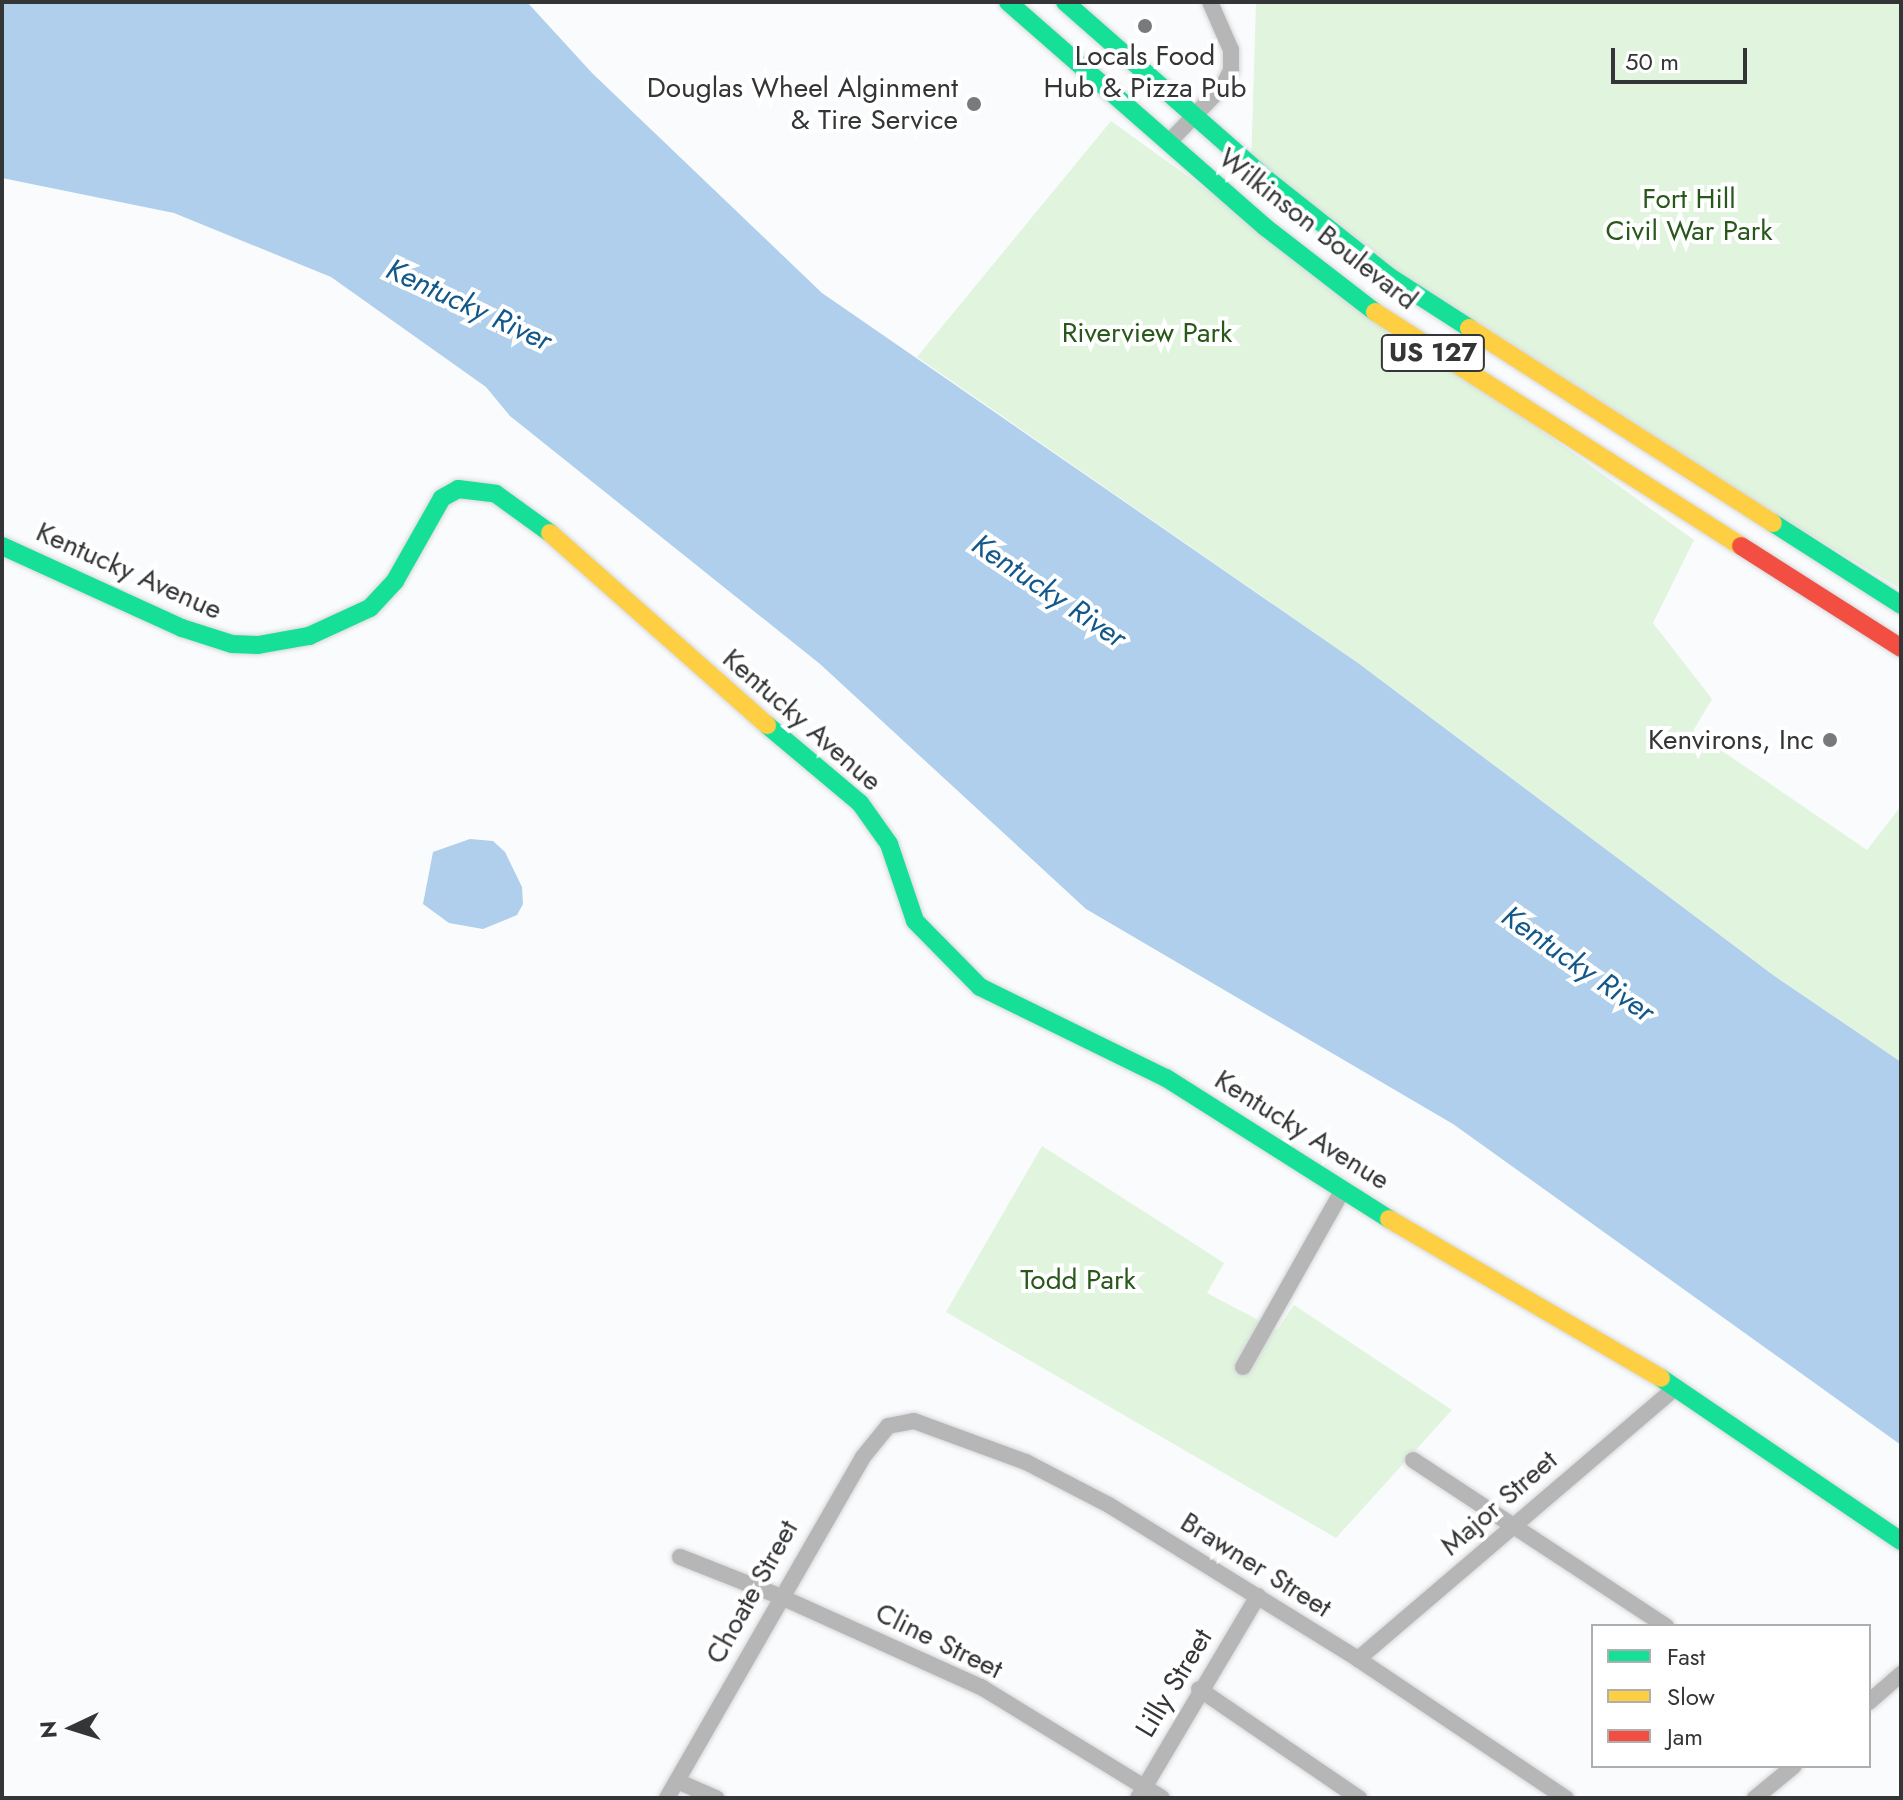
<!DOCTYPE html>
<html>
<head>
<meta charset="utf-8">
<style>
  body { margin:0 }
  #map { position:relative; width:1903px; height:1800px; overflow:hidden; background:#f9fbfd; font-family:Jost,sans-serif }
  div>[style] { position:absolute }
  .green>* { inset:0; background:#e1f5de }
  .water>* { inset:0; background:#afcfec }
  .roads { filter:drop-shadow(0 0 2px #d6d7d9) drop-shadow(0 0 2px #d6d7d9) }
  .street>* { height:16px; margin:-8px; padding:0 8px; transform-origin:8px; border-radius:8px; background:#b6b6b6 }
  .fast>* { height:18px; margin:-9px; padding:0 9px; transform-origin:9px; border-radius:9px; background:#16e098 }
  .slow>* { height:18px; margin:-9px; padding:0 9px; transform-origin:9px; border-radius:9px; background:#ffcf43 }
  .jam>* { height:18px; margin:-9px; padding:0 9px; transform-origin:9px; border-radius:9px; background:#f24e42 }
  .dots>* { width:22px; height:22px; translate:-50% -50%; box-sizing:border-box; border:4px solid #fff; border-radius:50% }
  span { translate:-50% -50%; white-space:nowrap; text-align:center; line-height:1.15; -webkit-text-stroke:8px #fff; paint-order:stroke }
  .shield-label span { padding:2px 6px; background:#fff; border:2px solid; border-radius:6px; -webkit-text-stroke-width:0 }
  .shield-label { font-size:26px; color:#343537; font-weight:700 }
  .poi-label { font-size:28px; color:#343537 }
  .right { translate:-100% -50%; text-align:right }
  .park-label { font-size:28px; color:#28581a }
  .street-label { font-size:28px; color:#343537 }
  .water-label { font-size:30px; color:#12588a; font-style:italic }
  .frame { position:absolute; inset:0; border:4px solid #343537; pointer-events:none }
  .legend { position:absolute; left:1591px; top:1624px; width:280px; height:144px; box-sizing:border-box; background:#fff; border:2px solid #aeaeaf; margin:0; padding:10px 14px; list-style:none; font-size:24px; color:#343537 }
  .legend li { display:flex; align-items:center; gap:16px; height:40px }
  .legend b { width:40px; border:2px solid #aeaeaf }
  .north { position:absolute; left:32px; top:1688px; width:80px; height:80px; -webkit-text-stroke:6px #fff; paint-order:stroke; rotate:266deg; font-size:22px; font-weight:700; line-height:32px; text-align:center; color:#343537 }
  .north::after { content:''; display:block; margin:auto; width:28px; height:36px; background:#343537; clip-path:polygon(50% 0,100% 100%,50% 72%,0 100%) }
  .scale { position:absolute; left:1611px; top:48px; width:136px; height:36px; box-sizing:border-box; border:4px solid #343537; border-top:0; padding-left:10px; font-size:24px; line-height:28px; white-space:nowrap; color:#343537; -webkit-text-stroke:6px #fff; paint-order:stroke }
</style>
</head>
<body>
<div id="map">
  <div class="green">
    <i style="clip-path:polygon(1256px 2px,1901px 2px,1901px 589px,1453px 321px,1251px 166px)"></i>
    <i style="clip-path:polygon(1111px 121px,1694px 540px,1653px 623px,1712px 699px,1693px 731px,1867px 850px,1901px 806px,1901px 1062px,1773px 975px,1358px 663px,917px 357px)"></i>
    <i style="clip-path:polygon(1042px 1146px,1224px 1263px,1207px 1293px,1277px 1330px,1294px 1305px,1452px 1410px,1336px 1538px,946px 1312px)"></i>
  </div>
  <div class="water">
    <i style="clip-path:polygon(2px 2px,527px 2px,592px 73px,822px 293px,1358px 663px,1773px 975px,1901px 1062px,1901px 1445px,1453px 1124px,1086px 909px,820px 664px,510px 416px,486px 387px,331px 277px,174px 213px,2px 178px)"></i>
    <i style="clip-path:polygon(470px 839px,493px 841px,505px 852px,522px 887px,523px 904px,517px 915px,483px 929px,449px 923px,423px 904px,433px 852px)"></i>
  </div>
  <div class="roads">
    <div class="street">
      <i style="left:1168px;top:143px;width:79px;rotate:-46deg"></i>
      <i style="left:1223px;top:86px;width:18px;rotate:-63deg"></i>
      <i style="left:1231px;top:70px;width:20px;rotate:-90deg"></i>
      <i style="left:1231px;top:50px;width:52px;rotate:-113.6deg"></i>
      <i style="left:1243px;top:1367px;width:202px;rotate:-60.6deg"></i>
      <i style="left:1413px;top:1460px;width:303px;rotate:33.3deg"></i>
      <i style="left:680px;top:1557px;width:106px;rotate:21.5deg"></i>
      <i style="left:779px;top:1596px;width:222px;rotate:24.3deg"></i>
      <i style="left:981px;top:1687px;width:212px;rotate:31.5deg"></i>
      <i style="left:1358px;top:1659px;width:418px;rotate:-40.5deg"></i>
      <i style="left:1199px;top:1689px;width:194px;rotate:34.3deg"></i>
      <i style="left:1869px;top:1702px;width:43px;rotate:-41.2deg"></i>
      <i style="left:677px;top:1781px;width:43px;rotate:23.6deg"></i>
      <i style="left:667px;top:1798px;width:393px;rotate:-60.1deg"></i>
      <i style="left:863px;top:1457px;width:40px;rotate:-51deg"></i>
      <i style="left:888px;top:1426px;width:26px;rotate:-11deg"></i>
      <i style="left:914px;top:1421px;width:119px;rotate:20.1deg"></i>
      <i style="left:1026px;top:1462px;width:93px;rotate:27.4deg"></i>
      <i style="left:1109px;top:1505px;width:293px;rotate:31.7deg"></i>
      <i style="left:1358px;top:1659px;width:250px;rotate:33.8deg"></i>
      <i style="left:1138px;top:1798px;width:235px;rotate:-59.3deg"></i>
      <i style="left:1755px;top:1798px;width:50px;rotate:-39.4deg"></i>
    </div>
    <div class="fast">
      <i style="left:1008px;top:2px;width:342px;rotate:41.2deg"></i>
      <i style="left:1265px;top:227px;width:139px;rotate:37.7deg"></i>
      <i style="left:1065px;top:2px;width:266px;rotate:41.3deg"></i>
      <i style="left:1265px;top:178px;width:159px;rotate:38.4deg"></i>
      <i style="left:1390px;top:277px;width:94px;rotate:32.8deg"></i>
      <i style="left:1773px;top:523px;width:152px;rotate:32.6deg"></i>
      <i style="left:2px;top:546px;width:198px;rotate:24.5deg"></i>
      <i style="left:182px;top:628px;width:52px;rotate:17.7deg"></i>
      <i style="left:232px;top:644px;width:26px;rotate:2deg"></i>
      <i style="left:258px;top:645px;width:52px;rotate:-10deg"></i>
      <i style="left:309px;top:636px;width:67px;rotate:-24.7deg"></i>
      <i style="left:370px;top:608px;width:37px;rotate:-47deg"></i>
      <i style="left:395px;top:581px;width:95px;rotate:-60.5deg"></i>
      <i style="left:442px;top:498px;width:18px;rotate:-29deg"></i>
      <i style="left:458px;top:489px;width:38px;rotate:7deg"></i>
      <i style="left:496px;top:494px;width:67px;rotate:35.8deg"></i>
      <i style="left:767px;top:725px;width:121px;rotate:40deg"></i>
      <i style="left:860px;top:803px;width:50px;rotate:54.7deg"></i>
      <i style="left:889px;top:844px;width:81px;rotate:71.3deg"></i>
      <i style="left:915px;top:921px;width:93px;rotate:45.4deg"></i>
      <i style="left:980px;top:987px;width:207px;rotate:26.1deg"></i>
      <i style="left:1166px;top:1078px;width:264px;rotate:32.3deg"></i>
      <i style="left:1661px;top:1378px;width:290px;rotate:34.2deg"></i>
    </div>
    <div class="slow">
      <i style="left:1375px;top:312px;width:434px;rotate:32.6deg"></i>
      <i style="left:1469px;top:328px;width:361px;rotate:32.7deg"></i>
      <i style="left:550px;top:533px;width:290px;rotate:41.5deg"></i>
      <i style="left:1389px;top:1219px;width:315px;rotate:30.3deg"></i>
    </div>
    <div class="jam">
      <i style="left:1741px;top:546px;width:190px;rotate:32.5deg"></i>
    </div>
  </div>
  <div class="dots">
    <i style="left:1145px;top:26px;background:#797a7c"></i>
    <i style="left:974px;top:104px;background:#797a7c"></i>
    <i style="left:1830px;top:740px;background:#797a7c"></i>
  </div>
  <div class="shield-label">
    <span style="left:1433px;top:353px">US 127</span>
  </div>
  <div class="poi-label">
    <span style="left:1145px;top:72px">Locals Food<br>Hub &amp; Pizza Pub</span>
    <span class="right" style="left:958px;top:104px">Douglas Wheel Alginment<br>&amp; Tire Service</span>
    <span class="right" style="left:1814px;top:740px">Kenvirons, Inc</span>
  </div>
  <div class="park-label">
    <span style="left:1689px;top:215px">Fort Hill<br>Civil War Park</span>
    <span style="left:1147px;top:333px">Riverview Park</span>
    <span style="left:1078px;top:1280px">Todd Park</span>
  </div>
  <div class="street-label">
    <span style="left:1318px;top:229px;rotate:38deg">Wilkinson Boulevard</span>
    <span style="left:129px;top:571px;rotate:24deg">Kentucky Avenue</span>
    <span style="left:802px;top:720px;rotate:41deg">Kentucky Avenue</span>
    <span style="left:1302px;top:1130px;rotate:32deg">Kentucky Avenue</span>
    <span style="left:1499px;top:1503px;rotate:-41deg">Major Street</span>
    <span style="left:1256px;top:1565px;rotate:32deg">Brawner Street</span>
    <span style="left:752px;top:1592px;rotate:-61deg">Choate Street</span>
    <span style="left:939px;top:1641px;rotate:26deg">Cline Street</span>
    <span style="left:1174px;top:1683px;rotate:-59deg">Lilly Street</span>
  </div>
  <div class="water-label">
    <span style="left:469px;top:305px;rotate:25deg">Kentucky River</span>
    <span style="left:1049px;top:591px;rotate:34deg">Kentucky River</span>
    <span style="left:1578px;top:964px;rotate:35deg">Kentucky River</span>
  </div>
  <div class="frame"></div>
  <ul class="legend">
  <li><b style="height:10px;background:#16e098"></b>Fast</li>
  <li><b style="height:10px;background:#ffcf43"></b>Slow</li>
  <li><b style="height:10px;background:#f24e42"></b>Jam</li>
  </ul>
  <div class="north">N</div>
  <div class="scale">50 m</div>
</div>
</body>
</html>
